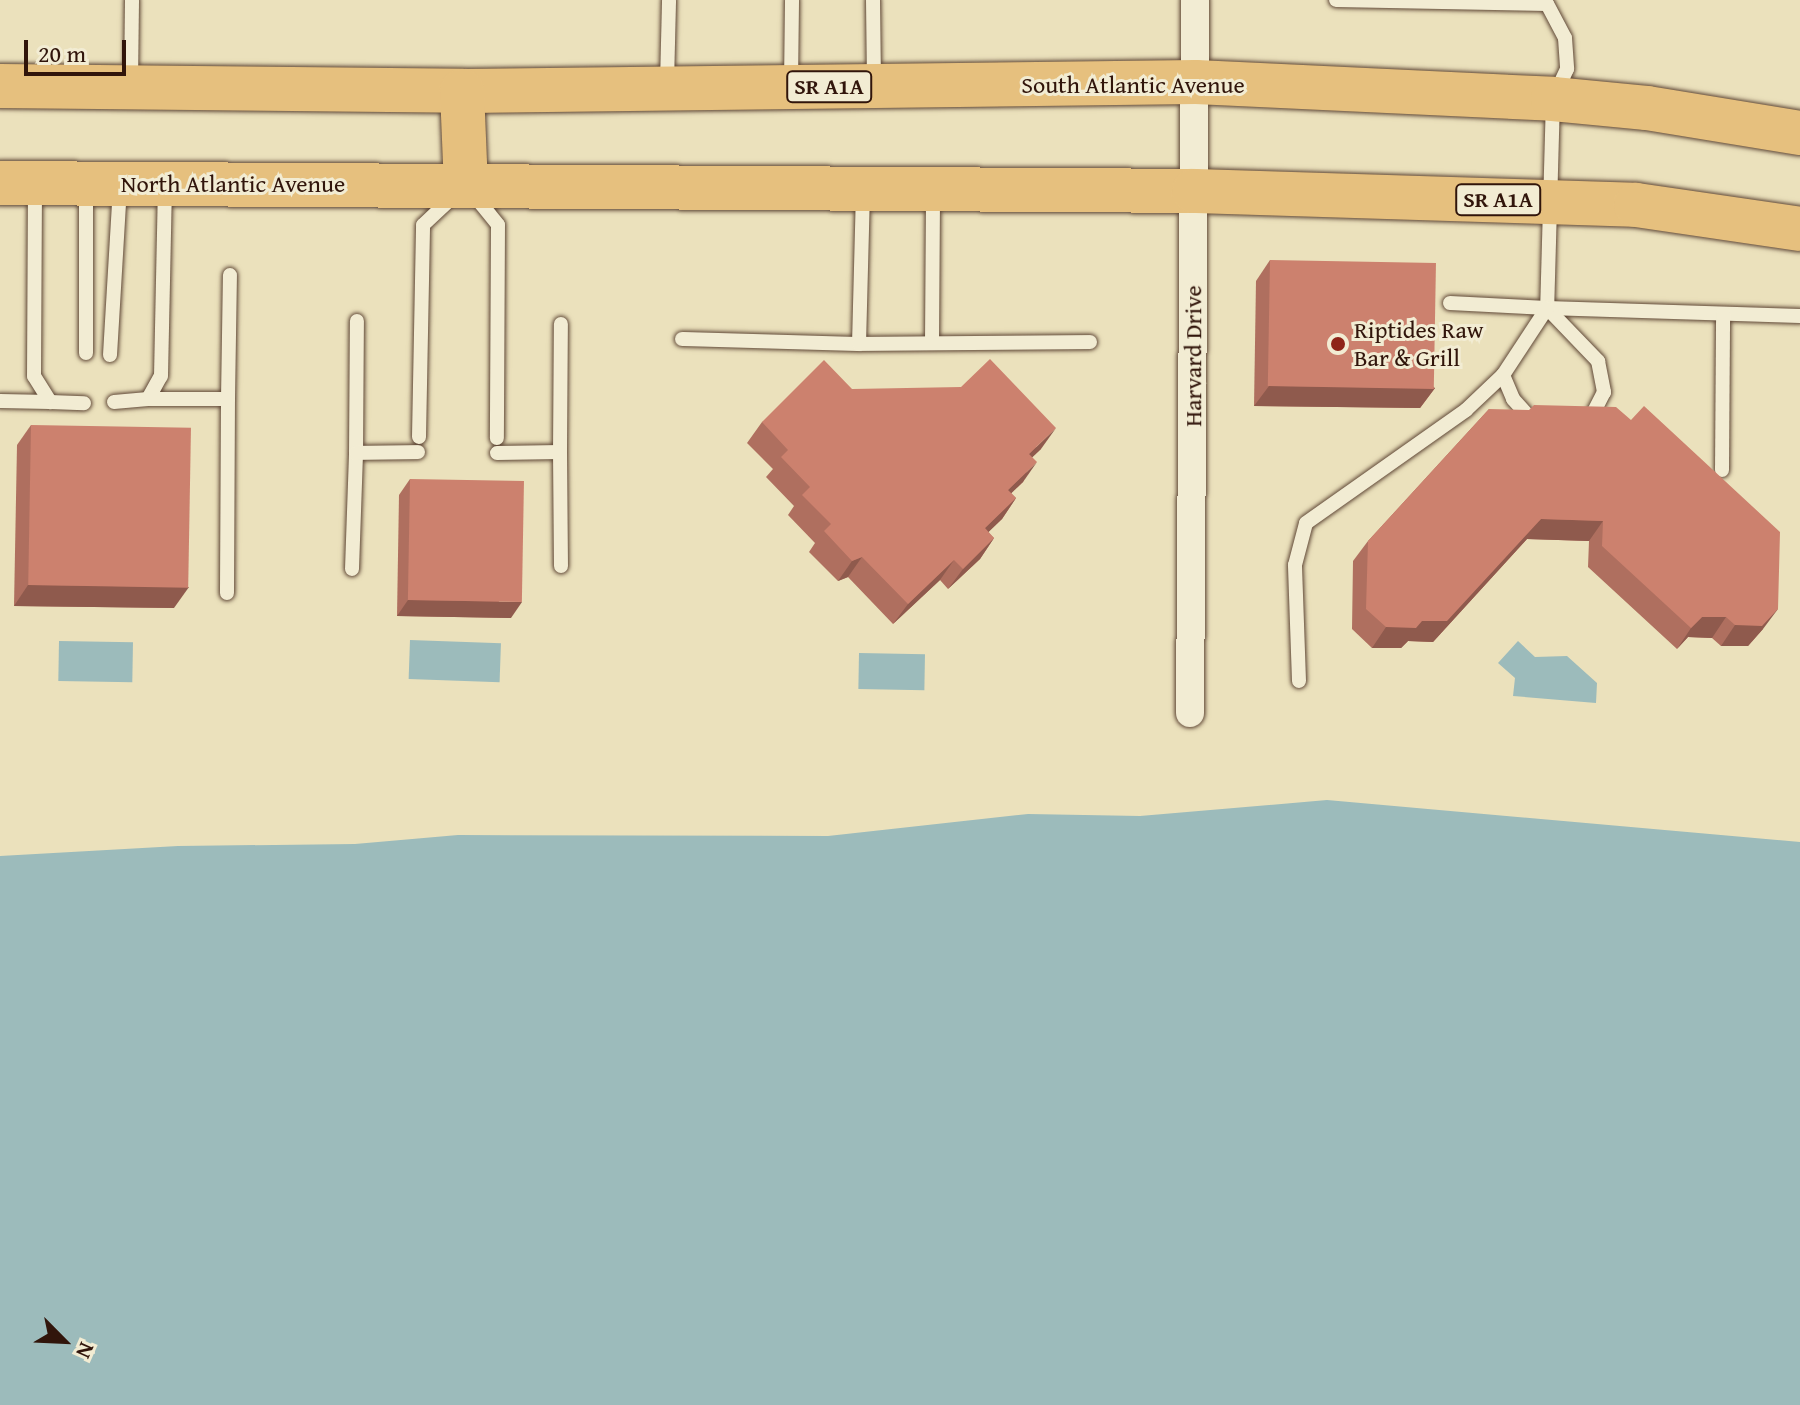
<!DOCTYPE html>
<html>
<head>
<meta charset="utf-8">
<style>
  body { margin:0 }
  #map { position:relative; width:1800px; height:1405px; overflow:hidden; background:#ebe1bc; font-family:"Gentium Book Plus",serif }
  div>[style] { position:absolute }
  .water>* { inset:0; background:#9cbbbb; transform-origin:0 0 }
  .roads { filter:drop-shadow(0 0 2px #604837) drop-shadow(0 0 2px #604837) }
  .service>* { height:14px; margin:-7px; padding:0 7px; transform-origin:7px; border-radius:7px; background:#f2ecd3 }
  .minor>* { height:28px; margin:-14px; padding:0 14px; transform-origin:14px; border-radius:14px; background:#f2ecd3 }
  .primary>* { height:44px; margin:-22px; padding:0 22px; transform-origin:22px; border-radius:22px; background:#e6c07e }
  .wall>* { inset:0; background:#af6f5f }
  .shaded-wall>* { inset:0; background:#8f5a4d }
  .building>* { inset:0; background:#cc816e; transform-origin:0 0 }
  .dots>* { width:22px; height:22px; translate:-50% -50%; box-sizing:border-box; border:4px solid #f2ecd3; border-radius:50% }
  span { translate:-50% -50%; white-space:nowrap; text-align:center; line-height:1.15; -webkit-text-stroke:6px #f2ecd3; paint-order:stroke }
  .shield-label span { padding:2px 6px; background:#f2ecd3; border:2px solid; border-radius:6px; -webkit-text-stroke-width:0 }
  .shield-label { font-size:22px; color:#31150b; font-weight:700 }
  .street-label { font-size:24px; color:#31150b }
  .poi-label { font-size:24px; color:#31150b }
  .left { translate:0 -50%; text-align:left }
  .north { position:absolute; left:24px; top:1301px; width:80px; height:80px; -webkit-text-stroke:6px #f2ecd3; paint-order:stroke; rotate:114deg; font-size:22px; font-weight:700; line-height:32px; text-align:center; color:#31150b }
  .north::after { content:''; display:block; margin:auto; width:28px; height:36px; background:#31150b; clip-path:polygon(50% 0,100% 100%,50% 72%,0 100%) }
  .scale { position:absolute; left:24px; top:40px; width:102px; height:36px; box-sizing:border-box; border:4px solid #31150b; border-top:0; padding-left:10px; font-size:24px; line-height:28px; white-space:nowrap; color:#31150b; -webkit-text-stroke:6px #f2ecd3; paint-order:stroke }
</style>
</head>
<body>
<div id="map">
  <div class="water">
    <i style="left:410px;top:640px;width:91px;height:39px;rotate:2deg"></i>
    <i style="left:59px;top:641px;width:74px;height:40px;rotate:1deg"></i>
    <i style="clip-path:polygon(1518px 641px,1535px 657px,1567px 656px,1597px 683px,1596px 703px,1513px 696px,1515px 678px,1498px 663px)"></i>
    <i style="left:859px;top:653px;width:66px;height:36px;rotate:1deg"></i>
    <i style="clip-path:polygon(1327px 800px,1800px 842px,1800px 1405px,0 1405px,0 856px,178px 846px,355px 844px,458px 835px,828px 836px,1028px 814px,1140px 816px)"></i>
  </div>
  <div class="roads">
    <div class="service">
      <i style="left:873px;top:0;width:82px;rotate:89.3deg"></i>
      <i style="left:1336px;top:0;width:211px;rotate:1.1deg"></i>
      <i style="left:1545px;top:0;width:43px;rotate:62.2deg"></i>
      <i style="left:1565px;top:38px;width:31px;rotate:86deg"></i>
      <i style="left:1567px;top:69px;width:33px;rotate:115deg"></i>
      <i style="left:1553px;top:99px;width:209px;rotate:91.6deg"></i>
      <i style="left:1547px;top:308px;width:253px;rotate:1.8deg"></i>
      <i style="left:131px;top:83px;width:83px;rotate:-89.3deg"></i>
      <i style="left:667px;top:84px;width:84px;rotate:-88.6deg"></i>
      <i style="left:791px;top:84px;width:84px;rotate:-89.3deg"></i>
      <i style="left:35px;top:187px;width:189px;rotate:90.3deg"></i>
      <i style="left:34px;top:376px;width:31px;rotate:58deg"></i>
      <i style="left:50px;top:402px;width:34px;rotate:2deg"></i>
      <i style="left:474px;top:195px;width:38px;rotate:51deg"></i>
      <i style="left:498px;top:225px;width:213px;rotate:90.3deg"></i>
      <i style="left:1450px;top:303px;width:97px;rotate:3deg"></i>
      <i style="left:1547px;top:308px;width:74px;rotate:46.1deg"></i>
      <i style="left:1598px;top:361px;width:32px;rotate:79deg"></i>
      <i style="left:1604px;top:392px;width:34px;rotate:117deg"></i>
      <i style="left:682px;top:339px;width:177px;rotate:1.6deg"></i>
      <i style="left:859px;top:344px;width:151px;rotate:-88.5deg"></i>
      <i style="left:932px;top:343px;width:149px;rotate:-89.6deg"></i>
      <i style="left:859px;top:344px;width:231px;rotate:-0.5deg"></i>
      <i style="left:86px;top:353px;width:165px;rotate:-90deg"></i>
      <i style="left:110px;top:355px;width:167px;rotate:-86.6deg"></i>
      <i style="left:1503px;top:375px;width:26px;rotate:67deg"></i>
      <i style="left:1513px;top:399px;width:28px;rotate:48deg"></i>
      <i style="left:148px;top:399px;width:80px"></i>
      <i style="left:228px;top:399px;width:194px;rotate:90.3deg"></i>
      <i style="left:228px;top:399px;width:124px;rotate:-89.1deg"></i>
      <i style="left:0;top:401px;width:50px;rotate:1.1deg"></i>
      <i style="left:114px;top:402px;width:34px;rotate:-5deg"></i>
      <i style="left:148px;top:399px;width:26px;rotate:-61deg"></i>
      <i style="left:161px;top:376px;width:188px;rotate:-88.8deg"></i>
      <i style="left:419px;top:437px;width:212px;rotate:-88.9deg"></i>
      <i style="left:423px;top:225px;width:44px;rotate:-43.2deg"></i>
      <i style="left:560px;top:452px;width:128px;rotate:-89.6deg"></i>
      <i style="left:356px;top:453px;width:132px;rotate:-89.6deg"></i>
      <i style="left:497px;top:453px;width:63px;rotate:-0.9deg"></i>
      <i style="left:560px;top:452px;width:114px;rotate:89.5deg"></i>
      <i style="left:1722px;top:470px;width:156px;rotate:-89.6deg"></i>
      <i style="left:352px;top:569px;width:116px;rotate:-88deg"></i>
      <i style="left:356px;top:453px;width:62px;rotate:-0.9deg"></i>
      <i style="left:1299px;top:681px;width:116px;rotate:-92deg"></i>
      <i style="left:1295px;top:565px;width:43px;rotate:-75.3deg"></i>
      <i style="left:1306px;top:523px;width:196px;rotate:-35.2deg"></i>
      <i style="left:1466px;top:410px;width:51px;rotate:-43.4deg"></i>
      <i style="left:1503px;top:375px;width:80px;rotate:-56.7deg"></i>
    </div>
    <div class="minor">
      <i style="left:1190px;top:713px;width:713px;rotate:-89.6deg"></i>
    </div>
    <div class="primary">
      <i style="left:0;top:86px;width:462px;rotate:0.6deg"></i>
      <i style="left:462px;top:91px;width:734px;rotate:-0.7deg"></i>
      <i style="left:1196px;top:82px;width:357px;rotate:2.7deg"></i>
      <i style="left:1553px;top:99px;width:94px;rotate:5.5deg"></i>
      <i style="left:1647px;top:108px;width:155px;rotate:9.3deg"></i>
      <i style="left:462px;top:91px;width:94px;rotate:87.6deg"></i>
      <i style="left:0;top:183px;width:1194px;rotate:0.38deg"></i>
      <i style="left:1194px;top:191px;width:442px;rotate:1.8deg"></i>
      <i style="left:1636px;top:205px;width:166px;rotate:8.3deg"></i>
    </div>
  </div>
  <div class="wall">
    <i style="clip-path:polygon(1270px 260px,1435px 388px,1420px 408px,1254px 406px,1256px 281px)"></i>
    <i style="clip-path:polygon(852px 389px,1041px 449px,1032px 457px,1023px 482px,1011px 493px,1016px 498px,1002px 519px,988px 532px,994px 538px,980px 559px,948px 589px,940px 580px,893px 624px,848px 577px,838px 581px,809px 552px,815px 543px,788px 515px,794px 506px,766px 477px,773px 469px,747px 443px,762px 422px)"></i>
    <i style="clip-path:polygon(1489px 409px,1763px 629px,1748px 646px,1721px 646px,1712px 638px,1688px 637px,1677px 649px,1588px 567px,1589px 541px,1527px 539px,1433px 642px,1408px 641px,1401px 648px,1372px 648px,1352px 629px,1353px 561px,1368px 541px)"></i>
    <i style="clip-path:polygon(31px 425px,174px 608px,14px 606px,17px 445px)"></i>
    <i style="clip-path:polygon(410px 479px,511px 618px,397px 616px,399px 495px)"></i>
  </div>
  <div class="shaded-wall">
    <i style="clip-path:polygon(1269px 386px,1435px 388px,1420px 408px,1254px 406px)"></i>
    <i style="clip-path:polygon(1056px 428px,1041px 449px,1015px 474px,1029px 454px)"></i>
    <i style="clip-path:polygon(1037px 462px,1023px 482px,994px 510px,1008px 490px)"></i>
    <i style="clip-path:polygon(1016px 498px,1002px 519px,971px 549px,985px 528px)"></i>
    <i style="clip-path:polygon(1541px 519px,1603px 521px,1589px 541px,1527px 539px,1433px 642px,1408px 641px,1401px 648px,1372px 648px,1386px 627px,1422px 621px)"></i>
    <i style="clip-path:polygon(994px 538px,980px 559px,948px 589px,963px 569px)"></i>
    <i style="clip-path:polygon(862px 557px,848px 577px,838px 581px,852px 561px)"></i>
    <i style="clip-path:polygon(954px 560px,940px 580px,893px 624px,908px 604px)"></i>
    <i style="clip-path:polygon(28px 585px,189px 587px,174px 608px,14px 606px)"></i>
    <i style="clip-path:polygon(408px 600px,522px 602px,511px 618px,397px 616px)"></i>
    <i style="clip-path:polygon(1778px 609px,1763px 629px,1748px 646px,1721px 646px,1735px 625px)"></i>
    <i style="clip-path:polygon(1702px 617px,1726px 617px,1712px 638px,1688px 637px,1677px 649px,1691px 628px)"></i>
  </div>
  <div class="building">
    <i style="left:1270px;top:260px;width:166px;height:126px;rotate:1deg"></i>
    <i style="clip-path:polygon(990px 359px,1056px 428px,1029px 454px,1037px 462px,1008px 490px,1016px 498px,985px 528px,994px 538px,963px 569px,954px 560px,908px 604px,862px 557px,852px 561px,824px 531px,831px 524px,802px 495px,810px 487px,781px 457px,788px 450px,762px 422px,824px 360px,852px 389px,961px 387px)"></i>
    <i style="clip-path:polygon(1534px 405px,1616px 407px,1631px 420px,1644px 406px,1780px 532px,1778px 609px,1762px 626px,1735px 625px,1726px 617px,1702px 617px,1691px 628px,1602px 546px,1603px 521px,1541px 519px,1447px 621px,1422px 621px,1416px 628px,1386px 627px,1366px 609px,1368px 541px,1489px 409px,1529px 410px)"></i>
    <i style="left:31px;top:425px;width:160px;height:160px;rotate:1deg"></i>
    <i style="left:410px;top:479px;width:114px;height:121px;rotate:1deg"></i>
  </div>
  <div class="dots">
    <i style="left:1338px;top:344px;background:#8f2418"></i>
  </div>
  <div class="shield-label">
    <span style="left:829px;top:87px">SR A1A</span>
    <span style="left:1498px;top:200px">SR A1A</span>
  </div>
  <div class="street-label">
    <span style="left:1133px;top:85px">South Atlantic Avenue</span>
    <span style="left:233px;top:184px">North Atlantic Avenue</span>
    <span style="left:1193px;top:356px;rotate:-90deg">Harvard Drive</span>
  </div>
  <div class="poi-label">
    <span class="left" style="left:1354px;top:344px">Riptides Raw<br>Bar &amp; Grill</span>
  </div>
  <div class="north">N</div>
  <div class="scale">20 m</div>
</div>
</body>
</html>
